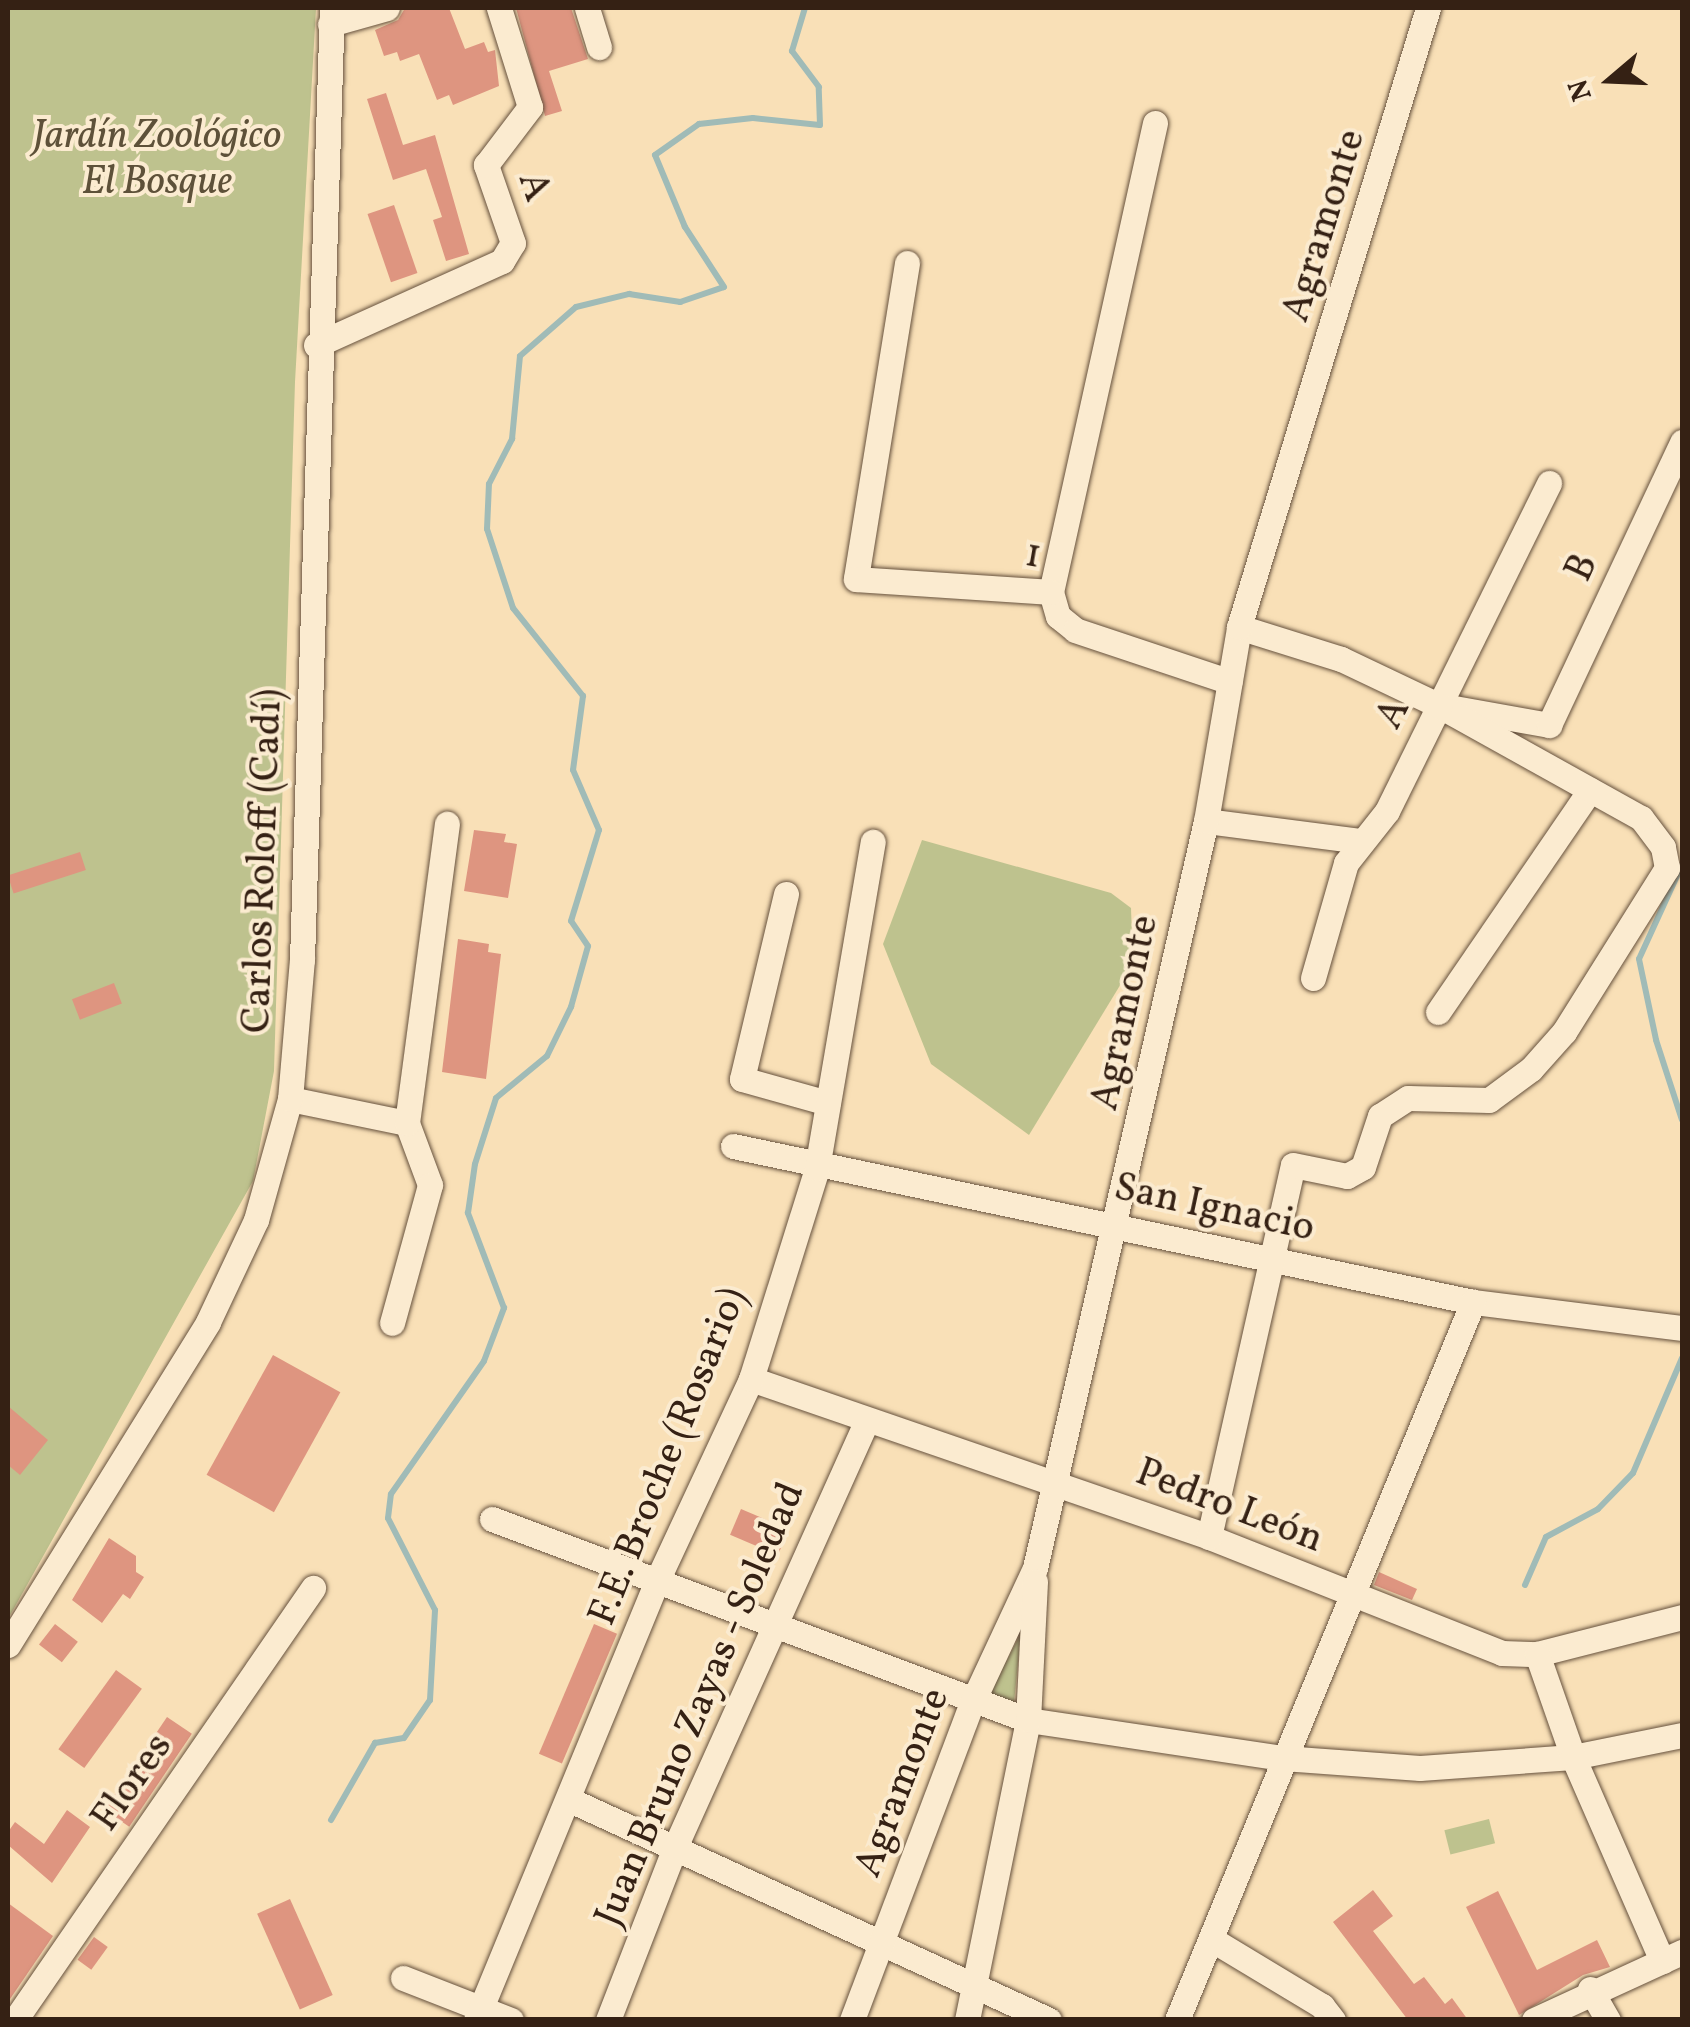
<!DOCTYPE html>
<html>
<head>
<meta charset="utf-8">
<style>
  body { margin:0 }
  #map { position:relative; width:1690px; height:2027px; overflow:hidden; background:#f9e0b7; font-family:Vollkorn,serif }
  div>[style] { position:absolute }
  .green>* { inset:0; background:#bec28e; transform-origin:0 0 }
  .stream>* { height:6px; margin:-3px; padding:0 3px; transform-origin:3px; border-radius:3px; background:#a0bbb7 }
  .building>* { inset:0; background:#de9580; transform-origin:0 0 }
  .roads { filter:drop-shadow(0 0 2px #66513d) drop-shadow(0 0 2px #66513d) }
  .minor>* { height:25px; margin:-12.5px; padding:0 12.5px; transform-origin:12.5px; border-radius:12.5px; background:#fbebd0 }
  span { translate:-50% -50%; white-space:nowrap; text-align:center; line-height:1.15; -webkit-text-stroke:8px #fbebd0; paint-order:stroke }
  .park-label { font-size:40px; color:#5e5139; font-style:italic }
  .street-label { font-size:40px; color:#352114 }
  .frame { position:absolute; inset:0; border:10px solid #352114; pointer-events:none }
  .north { position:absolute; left:1560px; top:30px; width:100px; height:100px; -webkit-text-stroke:8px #fbebd0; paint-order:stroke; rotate:251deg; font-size:28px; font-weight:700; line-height:40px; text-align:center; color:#352114 }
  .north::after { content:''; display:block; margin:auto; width:35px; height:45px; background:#352114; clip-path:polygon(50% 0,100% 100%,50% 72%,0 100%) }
</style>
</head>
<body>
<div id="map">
  <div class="green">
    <i style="clip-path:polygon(8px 8px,316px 8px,295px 382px,274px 1071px,253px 1181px,8px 1619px)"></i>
    <i style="clip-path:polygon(922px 840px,1111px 893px,1131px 908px,1133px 964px,1029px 1135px,931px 1064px,883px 944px)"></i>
    <i style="clip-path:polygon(1021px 1633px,1014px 1702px,989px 1694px)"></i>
    <i style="left:1489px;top:1819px;width:25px;height:46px;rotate:76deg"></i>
  </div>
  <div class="stream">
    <i style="left:1682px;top:865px;width:103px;rotate:114.6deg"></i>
    <i style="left:1639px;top:959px;width:83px;rotate:78.1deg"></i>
    <i style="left:1656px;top:1040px;width:84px;rotate:72deg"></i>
    <i style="left:1525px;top:1585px;width:52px;rotate:-66.4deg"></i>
    <i style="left:1546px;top:1537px;width:59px;rotate:-28.3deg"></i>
    <i style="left:1598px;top:1509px;width:50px;rotate:-45.8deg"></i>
    <i style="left:1633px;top:1473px;width:125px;rotate:-66.9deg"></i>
    <i style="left:331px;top:1820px;width:89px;rotate:-60.3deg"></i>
    <i style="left:375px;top:1743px;width:29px;rotate:-10deg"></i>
    <i style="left:404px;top:1738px;width:46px;rotate:-55.6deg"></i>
    <i style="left:430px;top:1700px;width:90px;rotate:-86.8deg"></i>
    <i style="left:435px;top:1610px;width:103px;rotate:-117.1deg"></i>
    <i style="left:388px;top:1518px;width:24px;rotate:-83deg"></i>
    <i style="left:391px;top:1494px;width:162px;rotate:-55deg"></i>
    <i style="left:484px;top:1361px;width:57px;rotate:-69.3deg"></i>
    <i style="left:504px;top:1308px;width:102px;rotate:-110.8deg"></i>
    <i style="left:468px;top:1213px;width:49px;rotate:-81.9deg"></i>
    <i style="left:475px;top:1164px;width:69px;rotate:-72.3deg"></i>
    <i style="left:496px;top:1098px;width:66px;rotate:-39.5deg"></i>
    <i style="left:547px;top:1056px;width:55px;rotate:-63.9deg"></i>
    <i style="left:571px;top:1007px;width:63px;rotate:-74.4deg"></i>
    <i style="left:588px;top:946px;width:30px;rotate:-124deg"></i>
    <i style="left:571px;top:921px;width:95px;rotate:-72.9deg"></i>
    <i style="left:599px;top:830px;width:65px;rotate:-113.4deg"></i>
    <i style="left:573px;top:770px;width:75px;rotate:-82.3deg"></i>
    <i style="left:583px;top:696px;width:112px;rotate:-128.5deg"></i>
    <i style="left:513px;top:608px;width:83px;rotate:-108.2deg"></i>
    <i style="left:487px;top:529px;width:45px;rotate:-87.5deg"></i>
    <i style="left:489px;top:484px;width:51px;rotate:-62.9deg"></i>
    <i style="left:512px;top:439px;width:83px;rotate:-84.5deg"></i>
    <i style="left:520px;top:356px;width:74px;rotate:-41.2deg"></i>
    <i style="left:576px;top:307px;width:55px;rotate:-13.8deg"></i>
    <i style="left:629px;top:294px;width:52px;rotate:8.9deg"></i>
    <i style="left:680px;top:302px;width:46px;rotate:-18.8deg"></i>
    <i style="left:724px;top:287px;width:72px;rotate:-123deg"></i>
    <i style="left:685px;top:227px;width:78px;rotate:-112.6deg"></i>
    <i style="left:655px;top:155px;width:54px;rotate:-35.2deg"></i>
    <i style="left:699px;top:124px;width:54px;rotate:-6.3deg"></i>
    <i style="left:753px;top:118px;width:67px;rotate:6deg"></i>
    <i style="left:820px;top:125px;width:38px;rotate:-92deg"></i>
    <i style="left:819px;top:87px;width:45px;rotate:-126.9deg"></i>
    <i style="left:792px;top:51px;width:45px;rotate:-73.2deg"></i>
  </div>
  <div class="building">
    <i style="clip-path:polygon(405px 8px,449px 8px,465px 49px,484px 42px,488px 52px,495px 50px,499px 86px,453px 105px,449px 95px,437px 100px,419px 54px,400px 61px,397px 52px,384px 56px,375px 30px,398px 20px)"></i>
    <i style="clip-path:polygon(516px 8px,571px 8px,588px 59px,549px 71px,562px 111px,545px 116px)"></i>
    <i style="clip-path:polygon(386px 93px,403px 145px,435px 135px,469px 254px,446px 261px,433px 220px,442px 217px,426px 169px,393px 180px,367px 99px)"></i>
    <i style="left:394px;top:205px;width:72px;height:28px;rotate:71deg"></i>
    <i style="clip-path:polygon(474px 830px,506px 834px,504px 842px,517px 844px,508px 898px,464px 891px)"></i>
    <i style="left:80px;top:852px;width:19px;height:76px;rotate:72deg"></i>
    <i style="clip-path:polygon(458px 939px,489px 944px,488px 952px,501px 954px,486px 1079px,442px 1072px)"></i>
    <i style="left:114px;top:983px;width:22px;height:45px;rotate:69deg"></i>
    <i style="left:273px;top:1355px;width:77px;height:137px;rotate:29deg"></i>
    <i style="clip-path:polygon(8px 1406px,48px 1440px,20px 1475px,8px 1465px)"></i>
    <i style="left:741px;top:1509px;width:52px;height:28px;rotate:23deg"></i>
    <i style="clip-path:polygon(109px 1538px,136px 1556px,136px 1572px,144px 1577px,130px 1599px,123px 1594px,102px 1623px,72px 1600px)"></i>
    <i style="clip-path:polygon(1379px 1572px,1417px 1589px,1412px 1600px,1374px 1585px)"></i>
    <i style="left:55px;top:1624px;width:29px;height:26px;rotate:38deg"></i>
    <i style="left:594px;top:1624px;width:25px;height:141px;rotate:23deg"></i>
    <i style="left:116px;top:1670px;width:32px;height:98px;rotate:36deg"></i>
    <i style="left:167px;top:1717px;width:30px;height:112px;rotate:34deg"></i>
    <i style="clip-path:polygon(67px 1810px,90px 1827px,52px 1883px,8px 1845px,8px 1832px,15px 1822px,44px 1844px)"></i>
    <i style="clip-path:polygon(1373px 1890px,1393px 1916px,1373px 1931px,1414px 1984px,1424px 1977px,1445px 2004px,1452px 1998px,1468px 2020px,1408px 2020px,1333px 1922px)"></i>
    <i style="clip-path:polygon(1498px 1891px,1537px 1970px,1597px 1940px,1610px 1967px,1583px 1975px,1519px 2015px,1466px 1907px)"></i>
    <i style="left:290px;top:1899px;width:105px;height:36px;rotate:66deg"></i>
    <i style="clip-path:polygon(8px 1903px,53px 1936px,8px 2002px)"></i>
    <i style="left:94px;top:1937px;width:17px;height:28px;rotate:36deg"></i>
  </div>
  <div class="roads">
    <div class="minor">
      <i style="left:587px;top:8px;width:41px;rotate:72.9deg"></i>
      <i style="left:330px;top:24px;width:59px;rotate:-15.7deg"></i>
      <i style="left:1155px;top:123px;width:480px;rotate:102.5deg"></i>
      <i style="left:1051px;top:592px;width:25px;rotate:74deg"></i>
      <i style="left:1058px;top:616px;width:22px;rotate:39deg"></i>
      <i style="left:1075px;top:630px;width:163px;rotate:18.5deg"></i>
      <i style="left:907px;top:263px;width:320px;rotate:99.2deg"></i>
      <i style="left:856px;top:579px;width:195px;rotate:3.8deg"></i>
      <i style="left:316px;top:345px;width:204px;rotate:-24.3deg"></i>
      <i style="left:502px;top:261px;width:21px;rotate:-59deg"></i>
      <i style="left:513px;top:243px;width:83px;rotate:-109.1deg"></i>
      <i style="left:486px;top:165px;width:73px;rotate:-52.8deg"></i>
      <i style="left:530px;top:107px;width:104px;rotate:-107.4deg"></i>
      <i style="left:1454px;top:708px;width:97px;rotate:10.1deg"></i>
      <i style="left:1549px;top:725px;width:313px;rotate:-64.8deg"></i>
      <i style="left:1206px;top:821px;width:156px;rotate:7.4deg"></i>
      <i style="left:786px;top:894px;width:190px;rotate:103.4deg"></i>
      <i style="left:742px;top:1079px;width:89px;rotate:15.6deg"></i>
      <i style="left:1313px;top:978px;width:120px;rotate:-74deg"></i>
      <i style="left:1346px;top:863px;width:66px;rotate:-51.7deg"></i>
      <i style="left:1387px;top:811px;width:366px;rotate:-63.7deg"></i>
      <i style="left:1438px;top:1012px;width:269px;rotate:-55.6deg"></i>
      <i style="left:290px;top:1099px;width:119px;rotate:11.6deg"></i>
      <i style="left:407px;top:1123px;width:66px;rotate:69.6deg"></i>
      <i style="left:430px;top:1185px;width:143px;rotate:105.4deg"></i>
      <i style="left:407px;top:1123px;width:302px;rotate:-82.4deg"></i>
      <i style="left:733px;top:1146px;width:756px;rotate:11.9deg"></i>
      <i style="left:1473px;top:1302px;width:211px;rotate:7.1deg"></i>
      <i style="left:751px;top:1379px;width:484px;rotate:19deg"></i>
      <i style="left:1209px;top:1537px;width:315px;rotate:21.6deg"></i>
      <i style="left:1502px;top:1653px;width:35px;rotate:2deg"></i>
      <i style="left:1537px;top:1654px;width:150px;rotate:-14.3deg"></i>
      <i style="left:492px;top:1519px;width:572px;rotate:20.56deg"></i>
      <i style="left:1028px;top:1720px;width:258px;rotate:8.5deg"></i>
      <i style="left:1283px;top:1758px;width:137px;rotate:4.2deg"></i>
      <i style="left:1420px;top:1768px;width:153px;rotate:-4.1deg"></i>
      <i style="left:1573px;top:1757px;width:111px;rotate:-11.4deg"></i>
      <i style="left:1209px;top:1537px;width:381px;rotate:-77.3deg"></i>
      <i style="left:1293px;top:1165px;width:55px;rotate:11.5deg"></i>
      <i style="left:1347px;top:1176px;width:18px;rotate:-29deg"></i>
      <i style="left:1363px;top:1167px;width:54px;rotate:-71.6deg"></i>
      <i style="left:1380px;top:1116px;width:33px;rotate:-33deg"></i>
      <i style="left:1408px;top:1098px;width:81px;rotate:1.4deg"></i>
      <i style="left:1489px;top:1100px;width:52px;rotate:-36.4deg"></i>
      <i style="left:1531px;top:1069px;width:50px;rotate:-48.3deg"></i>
      <i style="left:1564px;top:1032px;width:194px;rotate:-57.9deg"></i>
      <i style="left:1667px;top:868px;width:21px;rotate:-101deg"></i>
      <i style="left:1663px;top:847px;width:36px;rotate:-127deg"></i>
      <i style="left:1641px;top:818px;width:230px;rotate:-150.9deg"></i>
      <i style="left:1440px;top:706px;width:110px;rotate:-154.6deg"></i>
      <i style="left:1341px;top:659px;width:107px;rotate:-162.6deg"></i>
      <i style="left:8px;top:1645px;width:380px;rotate:-58.2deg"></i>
      <i style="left:208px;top:1322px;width:113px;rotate:-64.8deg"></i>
      <i style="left:256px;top:1220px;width:126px;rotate:-74.3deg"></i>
      <i style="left:290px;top:1099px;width:140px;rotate:-85.1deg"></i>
      <i style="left:302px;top:960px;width:952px;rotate:-88.2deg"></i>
      <i style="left:1537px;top:1654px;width:109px;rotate:70.7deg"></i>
      <i style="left:1573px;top:1757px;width:223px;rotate:66.4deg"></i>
      <i style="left:570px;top:1800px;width:527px;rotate:24.67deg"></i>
      <i style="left:1211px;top:1939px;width:130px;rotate:31.1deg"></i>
      <i style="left:1322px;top:2006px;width:18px;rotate:52deg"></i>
      <i style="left:403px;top:1978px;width:116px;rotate:21.3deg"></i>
      <i style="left:1590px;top:1989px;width:36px;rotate:60deg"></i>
      <i style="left:15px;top:2020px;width:525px;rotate:-55.4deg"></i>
      <i style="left:476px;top:2020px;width:470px;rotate:-67.6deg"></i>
      <i style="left:655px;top:1585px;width:227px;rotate:-65deg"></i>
      <i style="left:751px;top:1379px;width:221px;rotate:-72.6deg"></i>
      <i style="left:817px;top:1168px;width:331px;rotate:-80.3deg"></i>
      <i style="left:608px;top:2020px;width:188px;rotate:-68.8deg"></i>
      <i style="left:676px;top:1845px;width:464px;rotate:-65.8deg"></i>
      <i style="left:852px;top:2020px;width:339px;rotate:-69.3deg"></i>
      <i style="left:972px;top:1703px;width:149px;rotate:-65deg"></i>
      <i style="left:1035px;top:1568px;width:766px;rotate:-77.11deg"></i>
      <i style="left:1206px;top:821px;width:197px;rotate:-80.3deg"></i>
      <i style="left:1239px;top:627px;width:647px;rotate:-73.02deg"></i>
      <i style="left:967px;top:2020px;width:306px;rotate:-78.5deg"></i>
      <i style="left:1028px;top:1720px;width:139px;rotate:-87.1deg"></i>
      <i style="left:1177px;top:2020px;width:777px;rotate:-67.6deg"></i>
      <i style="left:1534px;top:2020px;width:163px;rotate:-24.7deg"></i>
    </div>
  </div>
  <div class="park-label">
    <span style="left:157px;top:160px">Jardín Zoológico<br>El Bosque</span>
  </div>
  <div class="street-label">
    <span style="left:533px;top:187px;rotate:71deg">A</span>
    <span style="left:1325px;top:226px;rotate:-73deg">Agramonte</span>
    <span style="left:1033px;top:556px;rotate:10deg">1</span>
    <span style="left:1583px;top:568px;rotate:-65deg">B</span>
    <span style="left:1394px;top:714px;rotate:-63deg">A</span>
    <span style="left:264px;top:861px;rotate:-88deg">Carlos Roloff (Cadí)</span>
    <span style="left:1126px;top:1013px;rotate:-78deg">Agramonte</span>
    <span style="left:1214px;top:1209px;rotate:12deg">San Ignacio</span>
    <span style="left:669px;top:1457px;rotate:-68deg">F.E. Broche (Rosario)</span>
    <span style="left:1229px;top:1507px;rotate:21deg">Pedro León</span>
    <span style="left:701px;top:1705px;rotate:-67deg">Juan Bruno Zayas - Soledad</span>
    <span style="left:133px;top:1783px;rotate:-55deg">Flores</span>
    <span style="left:903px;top:1783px;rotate:-69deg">Agramonte</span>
  </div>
  <div class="frame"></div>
  <div class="north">N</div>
</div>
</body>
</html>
